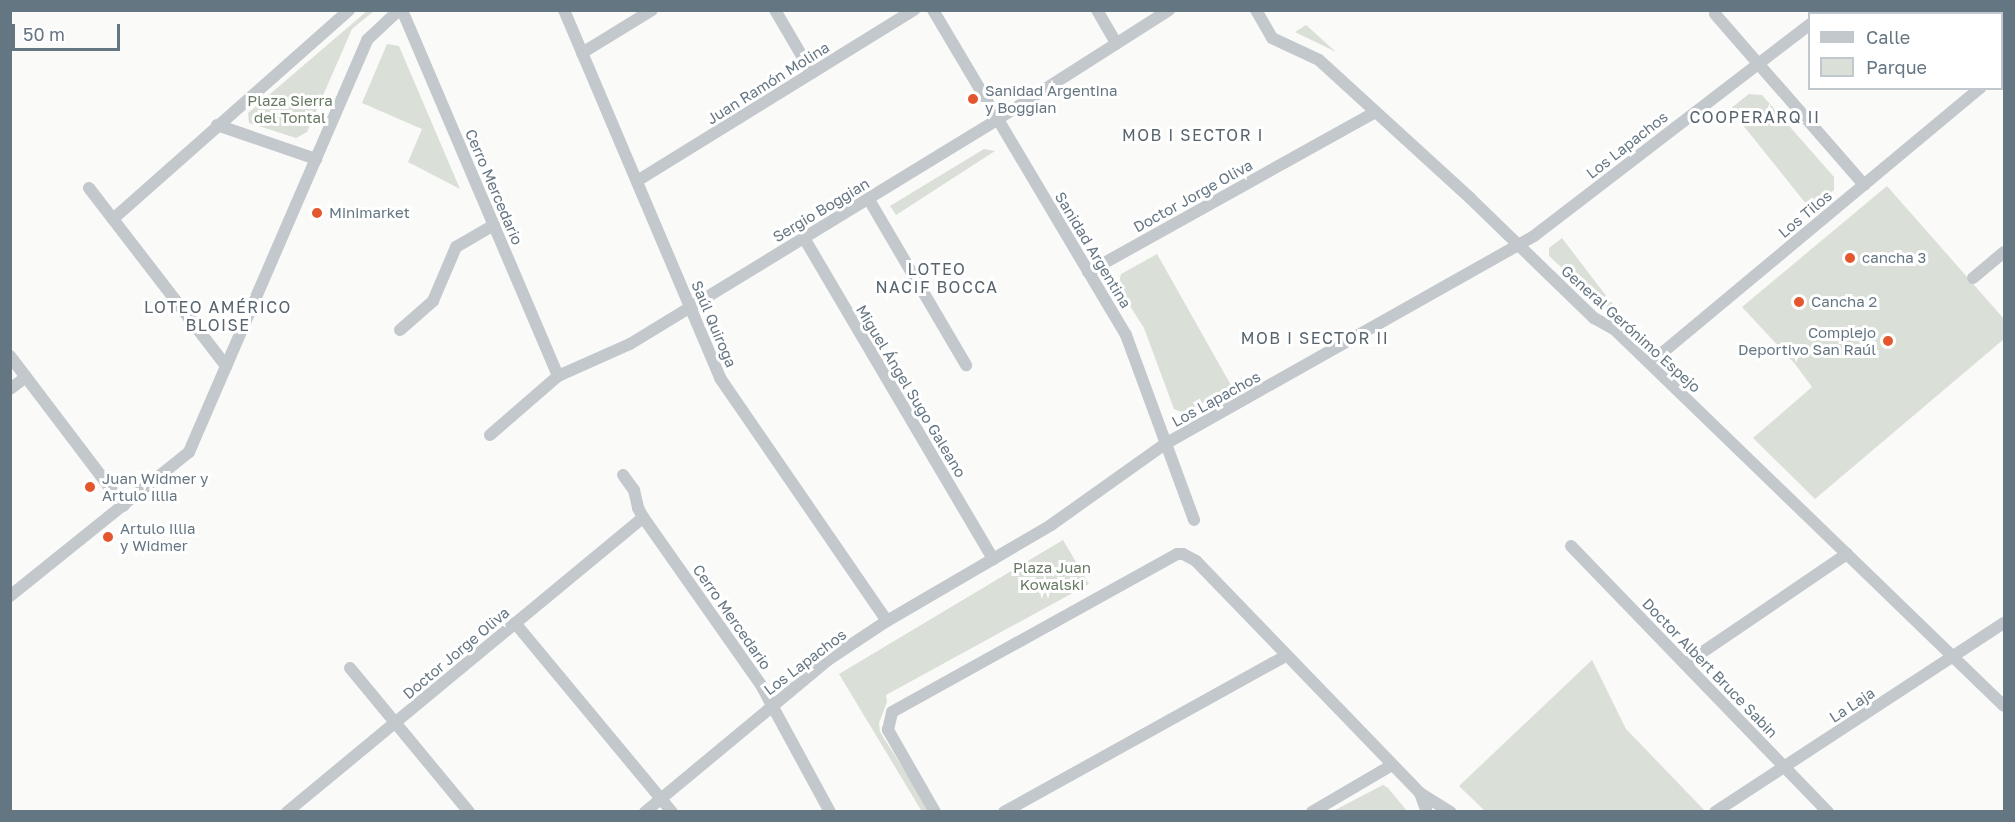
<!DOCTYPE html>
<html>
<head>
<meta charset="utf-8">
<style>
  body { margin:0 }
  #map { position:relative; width:2015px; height:822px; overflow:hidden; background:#fafaf8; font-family:"Golos Text",sans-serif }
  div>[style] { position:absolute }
  .green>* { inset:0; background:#dadfd7 }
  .minor>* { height:12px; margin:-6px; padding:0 6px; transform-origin:6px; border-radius:6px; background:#c3c8cc }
  .dots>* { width:16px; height:16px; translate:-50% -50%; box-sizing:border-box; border:3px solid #fff; border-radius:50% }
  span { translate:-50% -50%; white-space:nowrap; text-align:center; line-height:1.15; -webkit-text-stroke:6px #fff; paint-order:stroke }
  .street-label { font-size:15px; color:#657683 }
  .poi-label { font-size:15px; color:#657683 }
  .left { translate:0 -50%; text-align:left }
  .right { translate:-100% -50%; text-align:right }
  .park-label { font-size:15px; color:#687a64 }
  .neighbourhood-label { font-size:16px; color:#57646e; letter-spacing:1.5px }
  .frame { position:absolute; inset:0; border:12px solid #657683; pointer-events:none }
  .legend { position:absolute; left:1808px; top:12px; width:195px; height:78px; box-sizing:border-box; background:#fff; border:2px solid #c1c8cd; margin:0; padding:8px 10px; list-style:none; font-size:18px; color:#657683 }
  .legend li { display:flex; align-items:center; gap:12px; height:30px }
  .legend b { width:30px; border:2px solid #c1c8cd }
  .scale { position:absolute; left:12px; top:24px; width:108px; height:27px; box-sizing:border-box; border:3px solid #657683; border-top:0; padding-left:8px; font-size:18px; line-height:21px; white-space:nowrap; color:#657683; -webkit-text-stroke:4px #fff; paint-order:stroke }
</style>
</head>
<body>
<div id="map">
  <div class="green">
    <i style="clip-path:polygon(367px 11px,374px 11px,352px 29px,307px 132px,296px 138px,249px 123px,248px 113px)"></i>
    <i style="clip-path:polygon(1306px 25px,1336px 52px,1295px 32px)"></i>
    <i style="clip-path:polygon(387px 44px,399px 46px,460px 189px,408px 162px,422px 129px,362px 103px)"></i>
    <i style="clip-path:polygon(1749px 94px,1762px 95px,1834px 177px,1834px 190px,1811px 210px,1730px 109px)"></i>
    <i style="clip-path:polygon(984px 149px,995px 151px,896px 215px,890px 206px)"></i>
    <i style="clip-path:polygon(1887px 186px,2004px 319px,2004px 339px,1815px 499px,1753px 438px,1812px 387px,1795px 364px,1742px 307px)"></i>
    <i style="clip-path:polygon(1562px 238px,1604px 293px,1645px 344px,1549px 256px,1549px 248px)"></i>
    <i style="clip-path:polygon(1157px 254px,1232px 387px,1184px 413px,1174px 409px,1144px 328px,1118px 287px,1121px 274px)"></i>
    <i style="clip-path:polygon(1063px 540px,1089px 584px,886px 695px,887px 702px,879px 723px,880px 732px,930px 811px,919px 811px,921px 810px,839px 674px)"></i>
    <i style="clip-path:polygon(1592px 660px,1626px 729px,1705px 811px,1485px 811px,1459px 786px)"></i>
    <i style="clip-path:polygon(1383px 785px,1388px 788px,1407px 811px,1333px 811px)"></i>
  </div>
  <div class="minor">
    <i style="left:402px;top:10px;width:398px;rotate:66.9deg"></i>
    <i style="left:564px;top:10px;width:400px;rotate:67deg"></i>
    <i style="left:720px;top:378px;width:295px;rotate:55.5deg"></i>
    <i style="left:775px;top:10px;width:73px;rotate:59.6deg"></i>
    <i style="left:933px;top:10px;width:378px;rotate:59.3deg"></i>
    <i style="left:1126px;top:335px;width:197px;rotate:69.8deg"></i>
    <i style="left:1097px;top:10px;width:39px;rotate:60deg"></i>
    <i style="left:1256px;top:10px;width:32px;rotate:60deg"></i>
    <i style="left:1272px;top:38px;width:52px;rotate:25.1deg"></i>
    <i style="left:1319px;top:60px;width:205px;rotate:42.4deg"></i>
    <i style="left:1470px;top:198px;width:173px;rotate:44.1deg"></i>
    <i style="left:1594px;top:318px;width:23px;rotate:29deg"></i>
    <i style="left:1614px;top:329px;width:542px;rotate:44.03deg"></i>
    <i style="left:1715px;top:14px;width:227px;rotate:48.9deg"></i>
    <i style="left:1823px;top:14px;width:6px;rotate:-45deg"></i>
    <i style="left:582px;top:53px;width:82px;rotate:-31.6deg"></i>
    <i style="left:2002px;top:71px;width:4px;rotate:-56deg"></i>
    <i style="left:217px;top:125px;width:105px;rotate:19deg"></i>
    <i style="left:637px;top:181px;width:326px;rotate:-31.7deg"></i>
    <i style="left:89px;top:188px;width:225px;rotate:52.4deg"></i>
    <i style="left:868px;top:198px;width:194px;rotate:59.6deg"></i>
    <i style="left:113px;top:219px;width:315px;rotate:-41.5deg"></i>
    <i style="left:804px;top:238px;width:373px;rotate:59.5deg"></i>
    <i style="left:1088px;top:272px;width:329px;rotate:-29.1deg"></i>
    <i style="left:1973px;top:278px;width:40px;rotate:-40deg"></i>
    <i style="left:400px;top:330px;width:44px;rotate:-41.3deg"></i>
    <i style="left:433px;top:301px;width:59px;rotate:-66.9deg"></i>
    <i style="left:456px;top:247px;width:44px;rotate:-30.1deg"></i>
    <i style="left:10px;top:356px;width:188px;rotate:52.8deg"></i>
    <i style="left:1650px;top:363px;width:430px;rotate:-39.8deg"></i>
    <i style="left:10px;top:389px;width:20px;rotate:-37deg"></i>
    <i style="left:490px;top:435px;width:90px;rotate:-40.9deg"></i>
    <i style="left:558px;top:376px;width:79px;rotate:-24deg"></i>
    <i style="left:630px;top:344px;width:431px;rotate:-31.4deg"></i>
    <i style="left:998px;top:119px;width:203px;rotate:-32.5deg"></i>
    <i style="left:623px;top:475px;width:19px;rotate:54deg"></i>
    <i style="left:634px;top:490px;width:18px;rotate:77deg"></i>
    <i style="left:638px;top:508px;width:10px;rotate:61deg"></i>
    <i style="left:643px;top:517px;width:205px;rotate:54.9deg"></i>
    <i style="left:761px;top:685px;width:145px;rotate:61.5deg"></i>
    <i style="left:1571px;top:546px;width:370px;rotate:46deg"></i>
    <i style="left:10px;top:596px;width:230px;rotate:-38.8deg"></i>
    <i style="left:189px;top:452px;width:449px;rotate:-66.6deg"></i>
    <i style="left:367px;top:40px;width:44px;rotate:-43.2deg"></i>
    <i style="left:515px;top:623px;width:246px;rotate:50.3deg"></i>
    <i style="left:1685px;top:664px;width:196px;rotate:-34.2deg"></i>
    <i style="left:350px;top:668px;width:187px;rotate:50.4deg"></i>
    <i style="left:1420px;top:793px;width:20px;rotate:70deg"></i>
    <i style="left:287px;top:812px;width:462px;rotate:-39.6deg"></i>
    <i style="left:645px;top:812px;width:238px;rotate:-39.7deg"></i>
    <i style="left:828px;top:660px;width:71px;rotate:-33.5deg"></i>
    <i style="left:887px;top:621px;width:190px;rotate:-30.3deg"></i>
    <i style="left:1051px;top:525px;width:140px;rotate:-35.4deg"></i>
    <i style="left:1165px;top:444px;width:424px;rotate:-29.4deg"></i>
    <i style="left:1534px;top:236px;width:348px;rotate:-37.5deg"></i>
    <i style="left:935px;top:812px;width:95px;rotate:-119.8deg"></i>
    <i style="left:888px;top:730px;width:18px;rotate:-77deg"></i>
    <i style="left:892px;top:712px;width:326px;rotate:-29deg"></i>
    <i style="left:1177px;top:554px;width:6px"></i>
    <i style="left:1183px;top:554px;width:15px;rotate:28deg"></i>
    <i style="left:1196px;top:561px;width:322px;rotate:46deg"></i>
    <i style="left:1420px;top:793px;width:36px;rotate:32deg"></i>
    <i style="left:1004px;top:812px;width:322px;rotate:-29deg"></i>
    <i style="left:1312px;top:812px;width:93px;rotate:-30.4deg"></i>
    <i style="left:1715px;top:812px;width:345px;rotate:-33.2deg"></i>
  </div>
  <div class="dots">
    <i style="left:973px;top:99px;background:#e4572e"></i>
    <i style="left:317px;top:213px;background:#e4572e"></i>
    <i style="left:1850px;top:258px;background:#e4572e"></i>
    <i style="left:1799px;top:302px;background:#e4572e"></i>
    <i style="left:1888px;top:341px;background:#e4572e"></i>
    <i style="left:90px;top:487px;background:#e4572e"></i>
    <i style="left:108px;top:537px;background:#e4572e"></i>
  </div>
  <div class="street-label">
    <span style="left:768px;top:83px;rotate:-32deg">Juan Ramón Molina</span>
    <span style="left:1627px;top:145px;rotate:-38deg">Los Lapachos</span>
    <span style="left:494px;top:187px;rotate:67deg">Cerro Mercedario</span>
    <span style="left:1193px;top:196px;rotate:-29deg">Doctor Jorge Oliva</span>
    <span style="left:821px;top:210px;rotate:-31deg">Sergio Boggian</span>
    <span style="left:1805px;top:214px;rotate:-40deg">Los Tilos</span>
    <span style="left:1093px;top:250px;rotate:59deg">Sanidad Argentina</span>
    <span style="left:714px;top:324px;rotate:67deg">Saúl Quiroga</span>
    <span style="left:1631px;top:329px;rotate:42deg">General Gerónimo Espejo</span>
    <span style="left:911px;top:391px;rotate:59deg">Miguel Ángel Sugo Galeano</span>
    <span style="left:1216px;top:399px;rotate:-29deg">Los Lapachos</span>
    <span style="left:732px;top:617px;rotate:55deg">Cerro Mercedario</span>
    <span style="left:456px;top:653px;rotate:-40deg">Doctor Jorge Oliva</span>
    <span style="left:805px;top:662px;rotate:-37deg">Los Lapachos</span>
    <span style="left:1710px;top:668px;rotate:46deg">Doctor Albert Bruce Sabin</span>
    <span style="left:1852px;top:705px;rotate:-33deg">La Laja</span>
  </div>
  <div class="poi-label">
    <span class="left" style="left:985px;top:99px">Sanidad Argentina<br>y Boggian</span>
    <span class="left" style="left:329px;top:213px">Minimarket</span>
    <span class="left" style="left:1862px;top:258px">cancha 3</span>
    <span class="left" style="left:1811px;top:302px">Cancha 2</span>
    <span class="right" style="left:1876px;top:341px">Complejo<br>Deportivo San Raúl</span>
    <span class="left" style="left:102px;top:487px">Juan Widmer y<br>Artulo Illia</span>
    <span class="left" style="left:120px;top:537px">Artulo Illia<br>y Widmer</span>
  </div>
  <div class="park-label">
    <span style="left:290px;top:109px">Plaza Sierra<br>del Tontal</span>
    <span style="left:1052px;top:576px">Plaza Juan<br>Kowalski</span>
  </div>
  <div class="neighbourhood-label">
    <span style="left:1755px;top:117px">COOPERARQ II</span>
    <span style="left:1193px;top:135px">MOB I SECTOR I</span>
    <span style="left:937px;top:278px">LOTEO<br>NACIF BOCCA</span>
    <span style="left:218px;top:316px">LOTEO AMÉRICO<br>BLOISE</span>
    <span style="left:1315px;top:338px">MOB I SECTOR II</span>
  </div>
  <div class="frame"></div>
  <ul class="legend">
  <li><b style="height:8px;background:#c3c8cc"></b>Calle</li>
  <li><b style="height:16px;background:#dadfd7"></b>Parque</li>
  </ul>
  <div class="scale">50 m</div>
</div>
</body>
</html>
